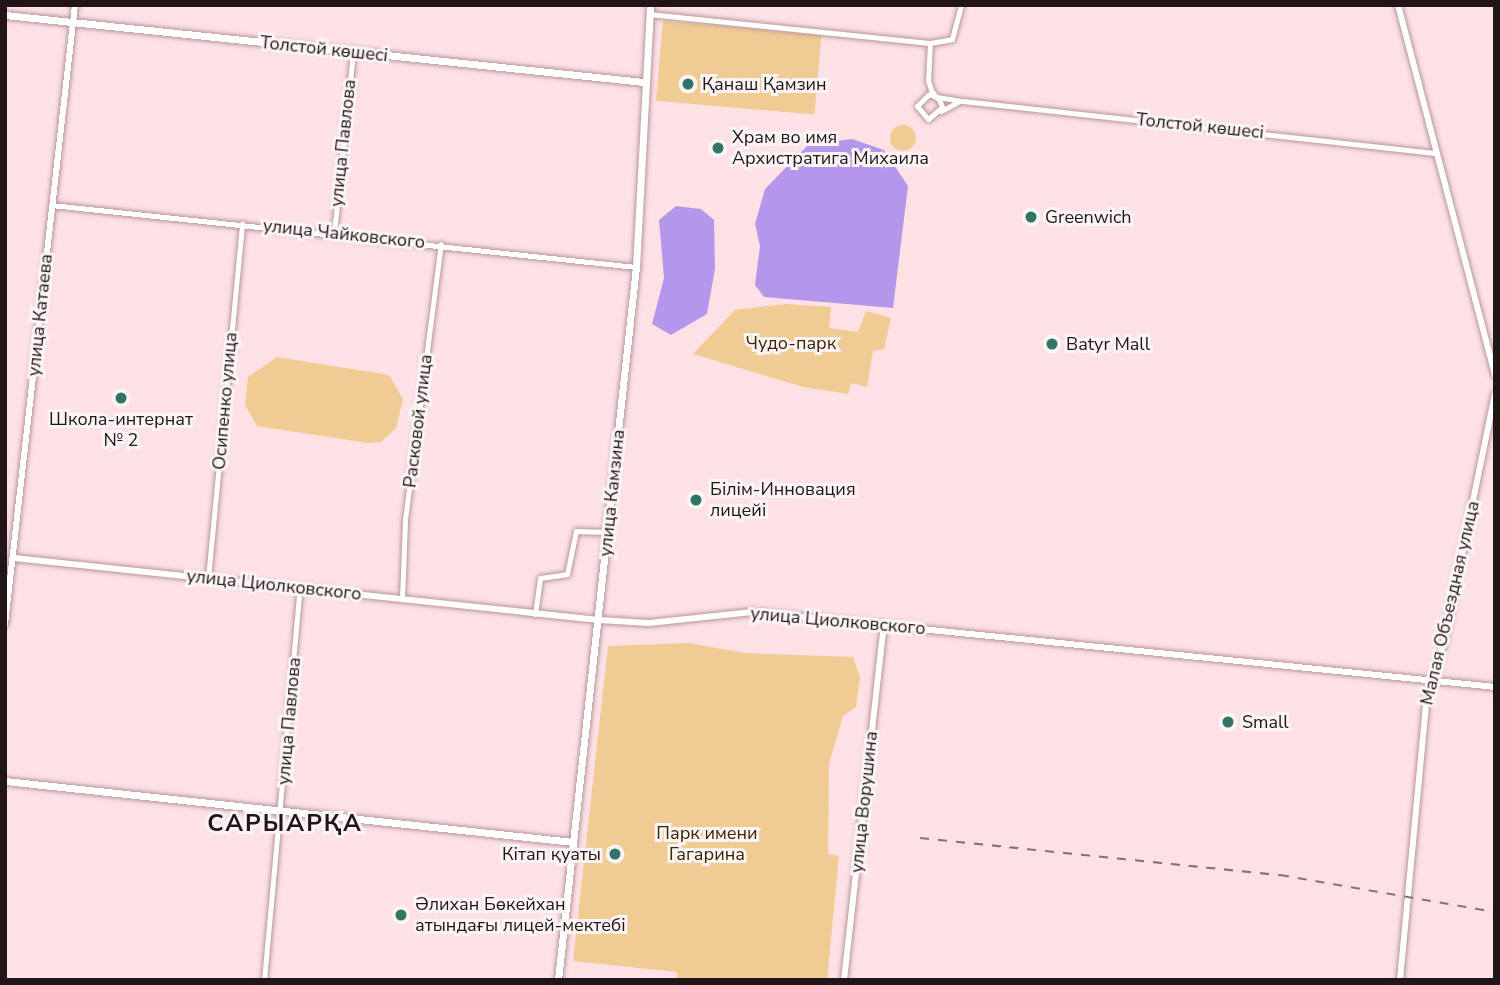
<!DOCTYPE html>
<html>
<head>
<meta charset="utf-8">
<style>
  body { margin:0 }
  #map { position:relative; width:1500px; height:985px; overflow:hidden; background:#fde1e5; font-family:"Nunito Sans",sans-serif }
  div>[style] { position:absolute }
  .green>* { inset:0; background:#f1cb94; transform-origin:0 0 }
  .round { border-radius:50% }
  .water>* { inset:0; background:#b496ea }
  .roads { filter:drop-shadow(0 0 2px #b8979c) drop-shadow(0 0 2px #b8979c) }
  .minor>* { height:5px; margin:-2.5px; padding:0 2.5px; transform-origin:2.5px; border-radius:2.5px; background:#fff }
  .tertiary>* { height:6px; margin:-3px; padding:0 3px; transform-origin:3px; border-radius:3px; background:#fff }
  .secondary>* { height:7px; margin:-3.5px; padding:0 3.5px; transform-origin:3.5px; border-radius:3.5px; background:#fff }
  .rail>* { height:2px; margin-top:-1px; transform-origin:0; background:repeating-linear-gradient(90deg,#867275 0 9px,transparent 0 18px) }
  .dots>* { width:19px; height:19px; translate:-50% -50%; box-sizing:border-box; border:4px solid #fbf4f5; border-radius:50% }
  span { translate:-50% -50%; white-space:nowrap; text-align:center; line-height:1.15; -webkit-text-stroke:6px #fbf4f5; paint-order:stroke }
  .street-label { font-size:18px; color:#211517 }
  .poi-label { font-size:18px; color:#211517 }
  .left { translate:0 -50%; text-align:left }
  .right { translate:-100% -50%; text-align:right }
  .park-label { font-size:18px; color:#3a2400 }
  .district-label { font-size:24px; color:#211517; font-weight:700; letter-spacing:2px }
  .frame { position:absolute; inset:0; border:7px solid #211517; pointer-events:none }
</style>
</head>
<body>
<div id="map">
  <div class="green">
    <i style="left:663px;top:21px;width:159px;height:80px;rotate:5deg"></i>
    <i class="round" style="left:890px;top:125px;width:26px;height:26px"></i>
    <i style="clip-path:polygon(786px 304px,831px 307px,829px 328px,858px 332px,866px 311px,891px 318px,884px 349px,873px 351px,867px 387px,851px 383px,848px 394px,803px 387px,693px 354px,735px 310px)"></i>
    <i style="clip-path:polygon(277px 357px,389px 375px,403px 399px,396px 428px,381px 442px,368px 443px,257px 426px,245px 405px,248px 377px)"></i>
    <i style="clip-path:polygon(689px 643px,745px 653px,853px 657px,860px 677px,856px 707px,843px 716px,829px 764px,828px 854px,839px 856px,827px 980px,677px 980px,677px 972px,573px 961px,608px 646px)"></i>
  </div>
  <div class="water">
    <i style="clip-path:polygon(852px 139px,884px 150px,908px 186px,893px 308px,764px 297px,755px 285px,760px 246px,755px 224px,765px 189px,808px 145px)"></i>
    <i style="clip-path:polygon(676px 206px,701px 209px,714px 220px,715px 269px,707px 314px,671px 335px,652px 324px,664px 278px,659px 220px)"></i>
  </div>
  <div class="roads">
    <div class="minor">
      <i style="left:649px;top:14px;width:282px;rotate:5.9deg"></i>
      <i style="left:930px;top:43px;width:22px;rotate:-10deg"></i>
      <i style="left:952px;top:39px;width:35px;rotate:-75deg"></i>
      <i style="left:930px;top:43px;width:37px;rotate:93deg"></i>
      <i style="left:928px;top:80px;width:10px;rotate:73deg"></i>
      <i style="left:931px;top:90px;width:9px;rotate:54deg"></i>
      <i style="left:936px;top:97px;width:4px;rotate:34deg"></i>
      <i style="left:939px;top:99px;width:9px;rotate:69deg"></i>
      <i style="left:942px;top:107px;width:18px;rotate:139deg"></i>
      <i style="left:928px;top:119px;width:17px;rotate:-130deg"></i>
      <i style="left:917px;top:106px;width:16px;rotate:-45deg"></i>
      <i style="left:928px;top:95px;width:4px"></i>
      <i style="left:932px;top:95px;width:4px;rotate:27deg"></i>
      <i style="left:936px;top:97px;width:7px;rotate:8deg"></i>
      <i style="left:943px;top:98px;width:20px;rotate:9deg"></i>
      <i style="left:963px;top:101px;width:477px;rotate:6.3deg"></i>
      <i style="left:941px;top:111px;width:21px;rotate:-28deg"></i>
      <i style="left:51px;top:205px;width:588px;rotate:6.05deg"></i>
      <i style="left:334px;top:233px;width:181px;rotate:-84deg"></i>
      <i style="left:208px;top:578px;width:356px;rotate:-84.5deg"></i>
      <i style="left:402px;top:599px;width:79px;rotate:-87.8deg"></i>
      <i style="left:405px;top:520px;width:278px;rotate:-82.6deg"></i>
      <i style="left:535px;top:614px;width:36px;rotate:-82deg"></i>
      <i style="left:540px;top:578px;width:27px;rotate:-8deg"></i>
      <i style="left:567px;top:574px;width:44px;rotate:-78.2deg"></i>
      <i style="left:576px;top:531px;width:32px;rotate:2deg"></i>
      <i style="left:264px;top:980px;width:394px;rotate:-84.8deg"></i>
    </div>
    <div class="tertiary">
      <i style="left:1398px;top:5px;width:383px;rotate:75.3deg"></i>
      <i style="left:14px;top:558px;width:588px;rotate:6.05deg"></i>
      <i style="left:599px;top:620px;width:50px;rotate:3.4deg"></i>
      <i style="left:649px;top:623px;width:104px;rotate:-6.1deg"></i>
      <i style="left:752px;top:612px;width:747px;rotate:5.76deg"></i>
      <i style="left:5px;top:624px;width:623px;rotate:-83.55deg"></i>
      <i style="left:844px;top:980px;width:358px;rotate:-83.6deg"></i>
      <i style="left:1400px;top:980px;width:284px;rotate:-84.6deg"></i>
      <i style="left:1427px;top:697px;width:58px;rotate:-72.8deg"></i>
      <i style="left:1444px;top:642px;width:253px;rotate:-78.4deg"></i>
    </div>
    <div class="secondary">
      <i style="left:5px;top:15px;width:642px;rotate:5.99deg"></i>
      <i style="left:5px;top:781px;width:571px;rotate:6.13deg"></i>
      <i style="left:558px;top:980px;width:717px;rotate:-83.76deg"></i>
      <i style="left:636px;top:267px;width:262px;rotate:-86.9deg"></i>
    </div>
  </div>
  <div class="rail">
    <i style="left:920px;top:838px;width:362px;rotate:5.9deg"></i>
    <i style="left:1280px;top:875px;width:218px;rotate:9.8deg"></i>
  </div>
  <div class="dots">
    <i style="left:688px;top:84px;background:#327567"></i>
    <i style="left:718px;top:148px;background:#327567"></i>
    <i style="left:1031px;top:217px;background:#327567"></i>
    <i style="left:1052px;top:344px;background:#327567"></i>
    <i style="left:121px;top:398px;background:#327567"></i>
    <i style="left:696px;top:500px;background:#327567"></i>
    <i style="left:1228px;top:722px;background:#327567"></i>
    <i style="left:615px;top:854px;background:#327567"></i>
    <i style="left:401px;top:915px;background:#327567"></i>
  </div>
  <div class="street-label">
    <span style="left:324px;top:49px;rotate:6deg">Толстой көшесі</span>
    <span style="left:1200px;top:126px;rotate:6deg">Толстой көшесі</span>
    <span style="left:343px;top:143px;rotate:-84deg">улица Павлова</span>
    <span style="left:344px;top:234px;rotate:6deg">улица Чайковского</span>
    <span style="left:40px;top:315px;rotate:-84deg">улица Катаева</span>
    <span style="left:225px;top:401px;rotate:-85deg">Осипенко улица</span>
    <span style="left:418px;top:421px;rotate:-83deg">Расковой улица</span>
    <span style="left:612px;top:493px;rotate:-84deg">улица Камзина</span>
    <span style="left:274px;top:585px;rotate:6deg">улица Циолковского</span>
    <span style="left:1450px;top:603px;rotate:-77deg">Малая Объездная улица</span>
    <span style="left:838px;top:621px;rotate:5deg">улица Циолковского</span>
    <span style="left:289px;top:721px;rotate:-85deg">улица Павлова</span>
    <span style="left:864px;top:802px;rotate:-84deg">улица Ворушина</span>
  </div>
  <div class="poi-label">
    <span class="left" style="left:702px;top:84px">Қанаш Қамзин</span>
    <span class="left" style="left:732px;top:148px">Храм во имя<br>Архистратига Михаила</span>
    <span class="left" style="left:1045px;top:217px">Greenwich</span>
    <span class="left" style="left:1066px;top:344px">Batyr Mall</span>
    <span style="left:121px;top:430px">Школа-интернат<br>№ 2</span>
    <span class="left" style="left:710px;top:500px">Білім-Инновация<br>лицейі</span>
    <span class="left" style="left:1242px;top:722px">Small</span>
    <span class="right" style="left:601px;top:854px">Кітап қуаты</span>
    <span class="left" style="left:415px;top:915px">Әлихан Бөкейхан<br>атындағы лицей-мектебі</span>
  </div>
  <div class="park-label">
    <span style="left:791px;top:343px">Чудо-парк</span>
    <span style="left:707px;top:844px">Парк имени<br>Гагарина</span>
  </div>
  <div class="district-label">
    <span style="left:285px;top:824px">САРЫАРҚА</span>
  </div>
  <div class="frame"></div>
</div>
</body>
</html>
